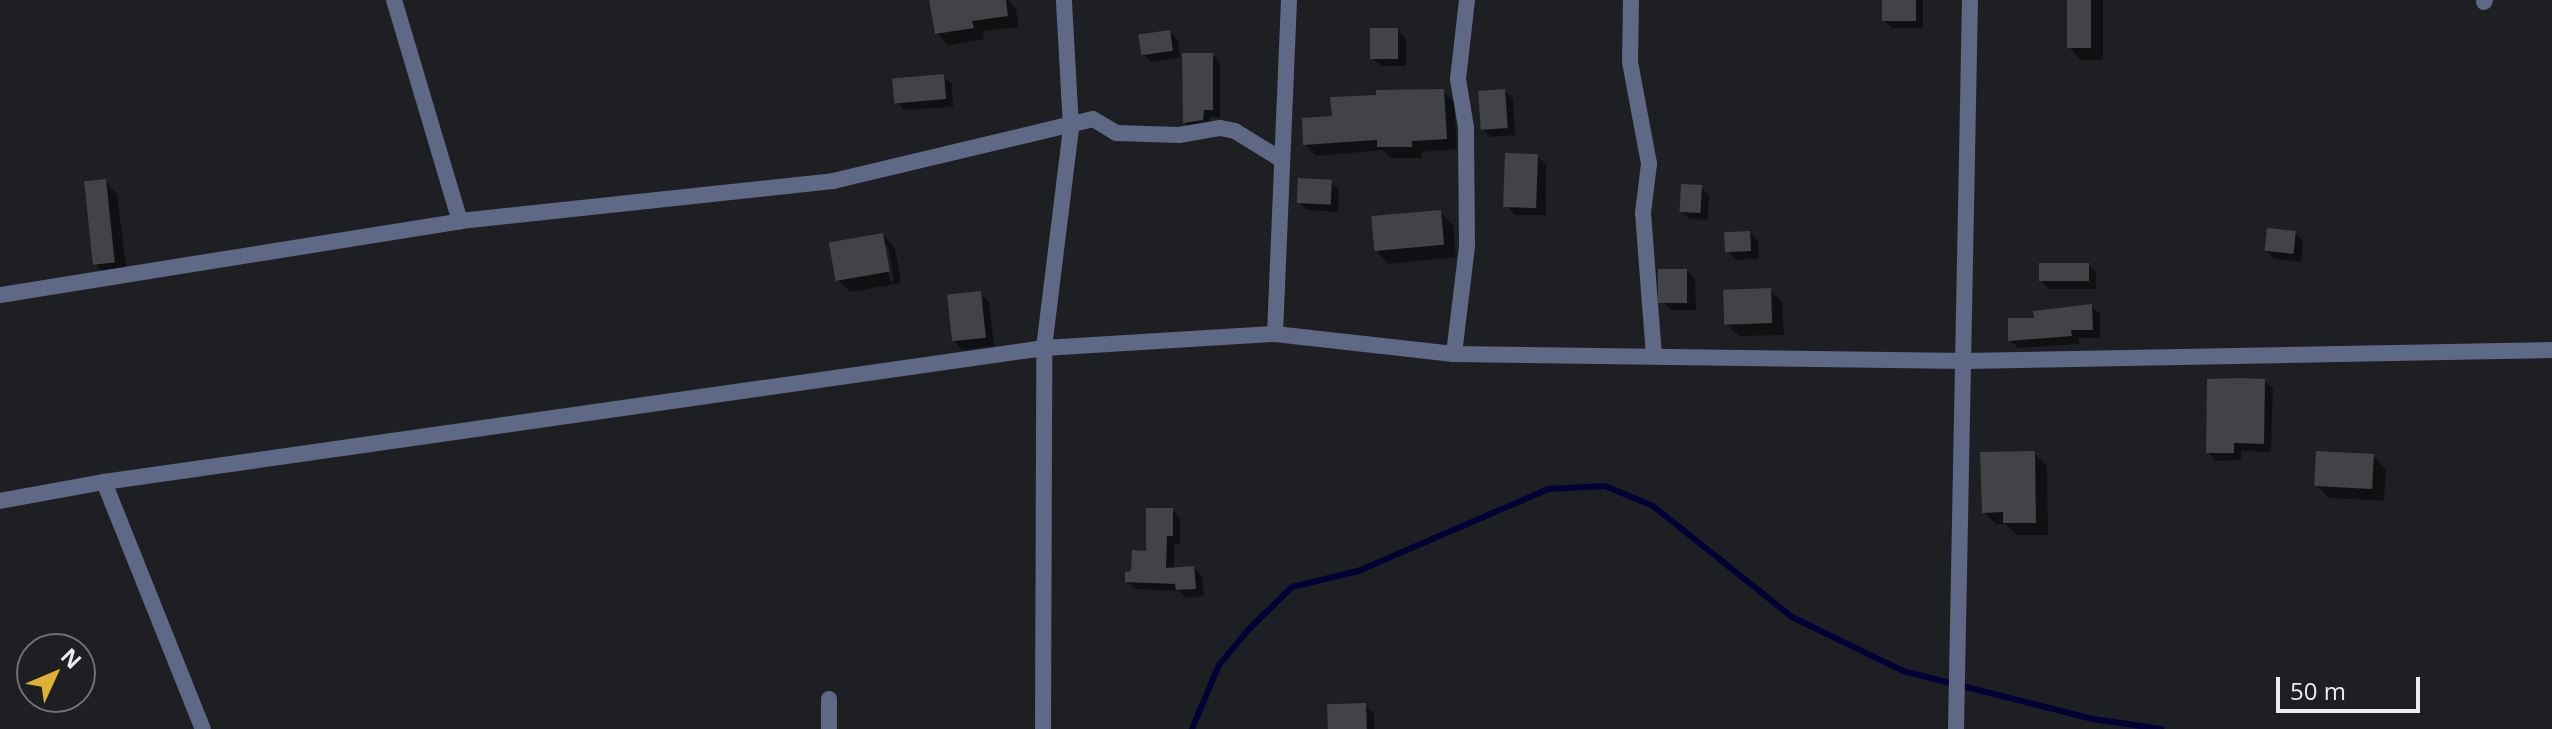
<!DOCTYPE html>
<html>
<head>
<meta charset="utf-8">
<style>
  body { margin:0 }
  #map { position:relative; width:2552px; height:729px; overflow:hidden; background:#1d1f23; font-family:"Open Sans",sans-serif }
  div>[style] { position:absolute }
  .shadow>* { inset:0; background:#0007 }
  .stream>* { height:6px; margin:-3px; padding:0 3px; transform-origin:3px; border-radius:3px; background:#030035 }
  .building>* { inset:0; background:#414347; transform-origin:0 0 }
  .minor>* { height:16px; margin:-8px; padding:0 8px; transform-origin:8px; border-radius:8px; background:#5f6986 }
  span { translate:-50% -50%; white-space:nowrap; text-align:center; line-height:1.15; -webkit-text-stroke:6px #1d1f23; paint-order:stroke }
  .north { position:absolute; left:16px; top:633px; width:80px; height:80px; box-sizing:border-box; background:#1d1f23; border:2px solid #6f7174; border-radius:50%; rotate:46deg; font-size:22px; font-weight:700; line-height:32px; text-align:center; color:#eaebee }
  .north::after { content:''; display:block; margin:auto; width:28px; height:36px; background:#ddb133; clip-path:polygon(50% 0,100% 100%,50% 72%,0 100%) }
  .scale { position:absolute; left:2276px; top:677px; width:144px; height:36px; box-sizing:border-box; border:4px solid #eaebee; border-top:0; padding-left:10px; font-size:24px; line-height:28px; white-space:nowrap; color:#eaebee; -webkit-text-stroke:6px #1d1f23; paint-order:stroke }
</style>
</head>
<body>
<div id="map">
  <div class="shadow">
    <i style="clip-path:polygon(931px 0,1008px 0,1016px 9px,1019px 27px,983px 31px,984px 39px,948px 45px,937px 33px)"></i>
    <i style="clip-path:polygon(1884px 0,1923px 0,1923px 28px,1892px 28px,1884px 20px)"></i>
    <i style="clip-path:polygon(2069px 0,2103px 0,2103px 60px,2081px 60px,2069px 47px)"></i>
    <i style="clip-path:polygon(1397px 30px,1406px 38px,1406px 66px,1381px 66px,1372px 58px)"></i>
    <i style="clip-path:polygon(1170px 32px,1178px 40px,1180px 58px,1151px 62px,1143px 54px)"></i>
    <i style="clip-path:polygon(1213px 55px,1220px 63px,1220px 117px,1210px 117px,1210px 127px,1193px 130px,1185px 122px)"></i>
    <i style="clip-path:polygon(943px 76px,952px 84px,953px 107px,904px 110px,896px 101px)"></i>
    <i style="clip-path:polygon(1443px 91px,1454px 102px,1457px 149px,1422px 152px,1422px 158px,1390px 158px,1383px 150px,1317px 156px,1305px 144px,1334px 118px)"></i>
    <i style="clip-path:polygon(1505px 91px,1513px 99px,1515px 135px,1490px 137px,1482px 128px)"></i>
    <i style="clip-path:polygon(1537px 156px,1546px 164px,1546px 215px,1515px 215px,1507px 206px)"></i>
    <i style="clip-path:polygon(105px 181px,117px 194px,127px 275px,108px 277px,95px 264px)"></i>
    <i style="clip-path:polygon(1331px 182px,1339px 190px,1338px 212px,1307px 210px,1299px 202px)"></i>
    <i style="clip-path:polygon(1701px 187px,1709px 195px,1708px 220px,1690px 219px,1681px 211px)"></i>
    <i style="clip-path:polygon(1440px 212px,1453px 225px,1456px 257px,1389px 264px,1377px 252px)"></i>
    <i style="clip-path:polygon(1750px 233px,1758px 241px,1759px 259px,1736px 260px,1727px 251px)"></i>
    <i style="clip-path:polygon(2295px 233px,2303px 241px,2301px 262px,2274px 259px,2266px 251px)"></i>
    <i style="clip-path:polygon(evenodd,883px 235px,895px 248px,901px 283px,850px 292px,837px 279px,883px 235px,884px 246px,888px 246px,894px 281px,890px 281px,884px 246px)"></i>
    <i style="clip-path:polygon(2088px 265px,2096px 273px,2096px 289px,2049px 289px,2041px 280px)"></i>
    <i style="clip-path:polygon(1687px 271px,1695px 279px,1696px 310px,1671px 310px,1663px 302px)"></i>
    <i style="clip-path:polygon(1770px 290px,1782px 302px,1784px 335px,1739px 336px,1726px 324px)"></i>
    <i style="clip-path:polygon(980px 294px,989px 302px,994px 346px,962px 350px,954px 341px)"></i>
    <i style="clip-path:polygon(2091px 306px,2100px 314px,2100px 338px,2078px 338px,2079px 344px,2018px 348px,2010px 340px,2037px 320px)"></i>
    <i style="clip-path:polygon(2264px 381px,2273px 389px,2271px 452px,2241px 451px,2241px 460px,2216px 461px,2208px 452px)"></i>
    <i style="clip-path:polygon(2034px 453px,2047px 466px,2048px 535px,2017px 535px,2006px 524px,1996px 524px,1984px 512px)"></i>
    <i style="clip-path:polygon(2373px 456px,2386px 469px,2384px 501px,2329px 498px,2316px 485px)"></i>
    <i style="clip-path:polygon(1172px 510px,1180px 518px,1180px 544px,1174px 544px,1174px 570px,1194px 568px,1202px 576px,1204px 596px,1186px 598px,1179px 591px,1136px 589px,1127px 581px)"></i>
    <i style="clip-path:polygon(1365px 705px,1374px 713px,1374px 729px,1330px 729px)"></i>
  </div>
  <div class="stream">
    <i style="left:1192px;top:729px;width:69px;rotate:-67.1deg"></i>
    <i style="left:1219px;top:665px;width:47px;rotate:-50.2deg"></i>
    <i style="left:1249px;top:629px;width:60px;rotate:-44.3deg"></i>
    <i style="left:1292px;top:587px;width:68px;rotate:-13.6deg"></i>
    <i style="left:1358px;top:571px;width:207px;rotate:-23.3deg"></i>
    <i style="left:1548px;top:489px;width:57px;rotate:-3deg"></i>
    <i style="left:1605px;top:486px;width:52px;rotate:22.6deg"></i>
    <i style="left:1653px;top:506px;width:178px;rotate:38.6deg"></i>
    <i style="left:1792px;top:617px;width:123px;rotate:25.9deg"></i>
    <i style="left:1903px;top:671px;width:196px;rotate:14.2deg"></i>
    <i style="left:2093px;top:719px;width:69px;rotate:8.4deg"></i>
  </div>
  <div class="building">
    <i style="clip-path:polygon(929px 0,1006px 0,1008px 16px,972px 21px,974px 28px,935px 34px)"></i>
    <i style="left:1882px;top:0;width:34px;height:21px"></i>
    <i style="left:2067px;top:0;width:24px;height:48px"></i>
    <i style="left:1370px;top:28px;width:28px;height:31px"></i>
    <i style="left:1170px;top:30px;width:21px;height:32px;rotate:82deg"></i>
    <i style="clip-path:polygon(1182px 53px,1213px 53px,1213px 110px,1204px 110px,1203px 120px,1183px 123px)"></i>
    <i style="left:944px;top:74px;width:25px;height:52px;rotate:85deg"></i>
    <i style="clip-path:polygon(1444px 89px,1447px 139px,1412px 141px,1412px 147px,1377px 147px,1377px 140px,1303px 145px,1302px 118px,1332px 116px,1330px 97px,1376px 95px,1376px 90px)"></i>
    <i style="left:1505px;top:89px;width:39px;height:27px;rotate:86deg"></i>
    <i style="left:1505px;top:153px;width:33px;height:54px;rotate:2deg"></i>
    <i style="left:1298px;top:178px;width:34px;height:25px;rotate:3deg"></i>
    <i style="left:106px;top:179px;width:84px;height:22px;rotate:84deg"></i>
    <i style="left:1681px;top:184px;width:21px;height:28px;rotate:3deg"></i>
    <i style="left:1441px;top:210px;width:35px;height:70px;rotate:85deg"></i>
    <i style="left:2267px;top:228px;width:29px;height:23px;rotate:6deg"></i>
    <i style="left:1750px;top:231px;width:20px;height:26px;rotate:87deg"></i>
    <i style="left:883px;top:233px;width:39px;height:55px;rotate:80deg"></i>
    <i style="left:2039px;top:263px;width:50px;height:18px"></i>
    <i style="left:1658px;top:269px;width:29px;height:34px"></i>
    <i style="left:1771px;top:288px;width:35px;height:48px;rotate:88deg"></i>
    <i style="left:981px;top:291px;width:47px;height:34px;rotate:84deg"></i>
    <i style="clip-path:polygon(2092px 304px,2093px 330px,2071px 330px,2072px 336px,2008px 341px,2008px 318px,2034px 318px,2033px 311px)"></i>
    <i style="clip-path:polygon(2241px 378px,2265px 379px,2264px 444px,2234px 443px,2234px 453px,2206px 453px,2207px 379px)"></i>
    <i style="clip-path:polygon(2035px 451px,2036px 523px,2003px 523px,2003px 512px,1982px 513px,1980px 452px)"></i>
    <i style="left:2316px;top:451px;width:58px;height:35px;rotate:3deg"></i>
    <i style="clip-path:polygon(1146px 508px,1173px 508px,1173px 536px,1167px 536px,1166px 568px,1194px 566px,1196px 589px,1176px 590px,1175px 584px,1125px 582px,1125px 572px,1131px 571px,1132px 550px,1146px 551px)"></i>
    <i style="left:1366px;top:703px;width:26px;height:39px;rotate:88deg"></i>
  </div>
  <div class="minor">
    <i style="left:394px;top:0;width:231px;rotate:73.4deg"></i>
    <i style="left:1631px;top:0;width:62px;rotate:90.9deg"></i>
    <i style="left:1630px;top:62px;width:104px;rotate:79.4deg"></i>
    <i style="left:1649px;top:164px;width:49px;rotate:97deg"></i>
    <i style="left:1643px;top:213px;width:144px;rotate:85.6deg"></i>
    <i style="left:2484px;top:2px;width:2px;rotate:-63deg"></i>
    <i style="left:0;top:295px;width:466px;rotate:-9.1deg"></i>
    <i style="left:460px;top:221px;width:375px;rotate:-6.1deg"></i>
    <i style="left:833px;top:181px;width:267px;rotate:-13.4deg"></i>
    <i style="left:1093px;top:119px;width:27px;rotate:31deg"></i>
    <i style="left:1116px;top:133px;width:63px;rotate:1.8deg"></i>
    <i style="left:1179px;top:135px;width:42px;rotate:-9.7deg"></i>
    <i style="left:1220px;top:128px;width:15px;rotate:11deg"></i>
    <i style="left:1235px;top:131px;width:55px;rotate:31.7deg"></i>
    <i style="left:1275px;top:334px;width:334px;rotate:-87.6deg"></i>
    <i style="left:1454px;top:354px;width:109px;rotate:-83.1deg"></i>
    <i style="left:1467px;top:246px;width:119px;rotate:-90.5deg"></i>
    <i style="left:1466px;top:127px;width:49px;rotate:-99.5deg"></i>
    <i style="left:1458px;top:79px;width:80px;rotate:-83.5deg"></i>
    <i style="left:104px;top:482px;width:266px;rotate:68.2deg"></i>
    <i style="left:0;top:501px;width:106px;rotate:-10.4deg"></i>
    <i style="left:104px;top:482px;width:950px;rotate:-8.11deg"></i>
    <i style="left:1044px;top:348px;width:231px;rotate:-3.5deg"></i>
    <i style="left:1275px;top:334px;width:180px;rotate:6.4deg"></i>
    <i style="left:1454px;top:354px;width:511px;rotate:0.78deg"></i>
    <i style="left:1965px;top:361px;width:587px;rotate:-1.07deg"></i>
    <i style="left:829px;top:699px;width:30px;rotate:90deg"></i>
    <i style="left:1043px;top:729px;width:381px;rotate:-89.8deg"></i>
    <i style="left:1044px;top:348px;width:223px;rotate:-83deg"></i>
    <i style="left:1071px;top:127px;width:127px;rotate:-93.2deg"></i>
    <i style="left:1956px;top:729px;width:729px;rotate:-88.9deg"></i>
  </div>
  <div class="north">N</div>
  <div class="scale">50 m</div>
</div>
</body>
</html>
